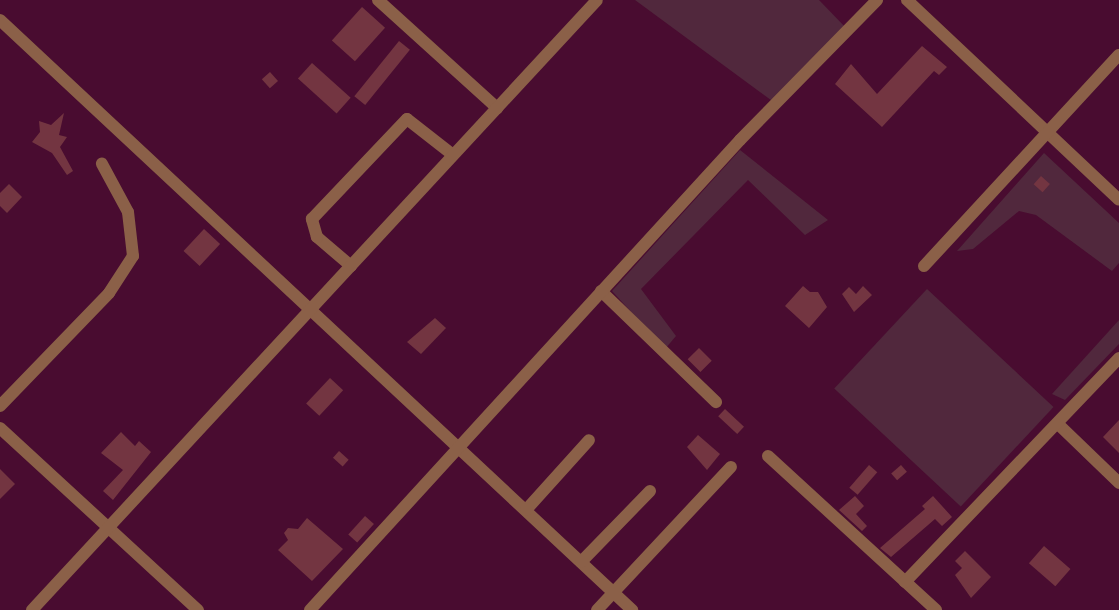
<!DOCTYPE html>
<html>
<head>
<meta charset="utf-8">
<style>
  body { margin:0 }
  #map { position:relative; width:1119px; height:610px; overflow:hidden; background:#490c30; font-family:Karla,sans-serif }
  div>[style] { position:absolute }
  .green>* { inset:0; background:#51283d; transform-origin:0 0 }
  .building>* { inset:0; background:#733541; transform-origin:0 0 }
  .minor>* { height:12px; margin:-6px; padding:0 6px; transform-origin:6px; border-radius:6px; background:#8b6048 }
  span { translate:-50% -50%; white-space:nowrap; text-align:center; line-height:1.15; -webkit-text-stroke:4px #200715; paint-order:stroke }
</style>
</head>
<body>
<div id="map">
  <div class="green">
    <i style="clip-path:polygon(635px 0,819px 0,847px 29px,775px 103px)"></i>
    <i style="clip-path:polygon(740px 150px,828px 220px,805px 235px,748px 180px,641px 289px,676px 336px,665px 349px,612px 291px)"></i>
    <i style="clip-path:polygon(1044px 153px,1119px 223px,1119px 263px,1112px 271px,1036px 215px,1019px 211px,973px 249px,957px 251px)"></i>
    <i style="left:927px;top:289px;width:173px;height:136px;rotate:43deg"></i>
    <i style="clip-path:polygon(1119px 320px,1119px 344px,1065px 400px,1052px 394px)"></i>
  </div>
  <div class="building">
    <i style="left:362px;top:7px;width:31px;height:45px;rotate:42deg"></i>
    <i style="left:399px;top:41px;width:14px;height:71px;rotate:39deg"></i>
    <i style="clip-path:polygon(922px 46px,947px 67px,939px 75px,934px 71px,882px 127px,835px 84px,851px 64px,877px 94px)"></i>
    <i style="left:312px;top:63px;width:52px;height:21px;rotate:42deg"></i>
    <i style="left:270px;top:72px;width:12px;height:11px;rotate:48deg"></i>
    <i style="clip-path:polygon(64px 113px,59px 135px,67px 137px,60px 147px,73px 171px,67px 175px,52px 153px,32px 142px,40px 132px,39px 121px,51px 125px)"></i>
    <i style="left:1041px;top:176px;width:12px;height:11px;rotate:42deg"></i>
    <i style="clip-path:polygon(9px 184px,22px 197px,7px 213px,0 206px,0 193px)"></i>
    <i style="left:204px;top:229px;width:22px;height:30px;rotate:43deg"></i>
    <i style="clip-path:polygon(803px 286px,810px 292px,818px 292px,827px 307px,809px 328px,785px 306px)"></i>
    <i style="clip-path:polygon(863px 286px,872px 295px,854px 312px,842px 294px,849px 287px,856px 294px)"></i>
    <i style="clip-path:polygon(435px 318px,446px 328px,421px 354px,407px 342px)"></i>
    <i style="left:699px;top:348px;width:18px;height:16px;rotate:45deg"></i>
    <i style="left:330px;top:378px;width:18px;height:35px;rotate:43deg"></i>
    <i style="left:725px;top:409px;width:26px;height:10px;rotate:43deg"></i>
    <i style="clip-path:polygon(1119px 420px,1119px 453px,1103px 437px)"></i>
    <i style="clip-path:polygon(121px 432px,135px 446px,139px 441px,151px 452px,113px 500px,103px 491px,123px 470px,101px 453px)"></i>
    <i style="clip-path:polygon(698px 435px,720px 454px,707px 470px,687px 447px)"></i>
    <i style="left:339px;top:451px;width:13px;height:9px;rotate:42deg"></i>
    <i style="left:869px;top:465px;width:11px;height:30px;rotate:41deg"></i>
    <i style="left:901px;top:465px;width:9px;height:13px;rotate:49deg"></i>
    <i style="clip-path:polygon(0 469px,15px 484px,0 499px)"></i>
    <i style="clip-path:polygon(855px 496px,864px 506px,856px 514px,867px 526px,862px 531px,839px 510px)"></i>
    <i style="clip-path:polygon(933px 496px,952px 517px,942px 526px,935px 519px,891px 557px,880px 548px,925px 509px,922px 506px)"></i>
    <i style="left:365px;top:516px;width:12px;height:25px;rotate:42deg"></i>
    <i style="clip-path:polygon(307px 518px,343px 549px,312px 581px,278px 550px,288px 540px,284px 533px,288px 528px,298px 529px)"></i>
    <i style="left:1044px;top:546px;width:35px;height:23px;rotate:41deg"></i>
    <i style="clip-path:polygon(965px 551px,991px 577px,971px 598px,955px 575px,962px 568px,955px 561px)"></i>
  </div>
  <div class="minor">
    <i style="left:378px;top:0;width:161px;rotate:42.2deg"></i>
    <i style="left:907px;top:0;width:291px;rotate:43.3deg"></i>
    <i style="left:0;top:20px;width:865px;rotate:43.03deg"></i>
    <i style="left:351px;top:266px;width:45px;rotate:-139.5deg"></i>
    <i style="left:317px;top:237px;width:19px;rotate:-106deg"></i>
    <i style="left:312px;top:219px;width:138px;rotate:-46.5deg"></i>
    <i style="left:407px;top:119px;width:58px;rotate:38deg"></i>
    <i style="left:924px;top:266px;width:287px;rotate:-47.3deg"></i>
    <i style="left:601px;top:291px;width:160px;rotate:44deg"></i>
    <i style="left:0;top:406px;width:157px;rotate:-46deg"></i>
    <i style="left:109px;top:293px;width:44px;rotate:-57deg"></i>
    <i style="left:133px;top:256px;width:44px;rotate:-96.5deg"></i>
    <i style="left:128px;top:212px;width:55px;rotate:-118.4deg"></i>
    <i style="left:1058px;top:424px;width:85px;rotate:44deg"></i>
    <i style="left:0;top:428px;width:269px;rotate:42.6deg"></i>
    <i style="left:768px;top:456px;width:228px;rotate:42.5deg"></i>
    <i style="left:526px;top:510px;width:94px;rotate:-48deg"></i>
    <i style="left:581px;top:562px;width:99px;rotate:-45.8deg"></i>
    <i style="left:905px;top:582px;width:310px;rotate:-46.3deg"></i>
    <i style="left:32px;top:610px;width:831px;rotate:-47.19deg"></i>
    <i style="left:310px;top:610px;width:637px;rotate:-47.54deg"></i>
    <i style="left:740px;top:140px;width:196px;rotate:-45.6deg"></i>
    <i style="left:597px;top:610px;width:196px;rotate:-46.9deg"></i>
  </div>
</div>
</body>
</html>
